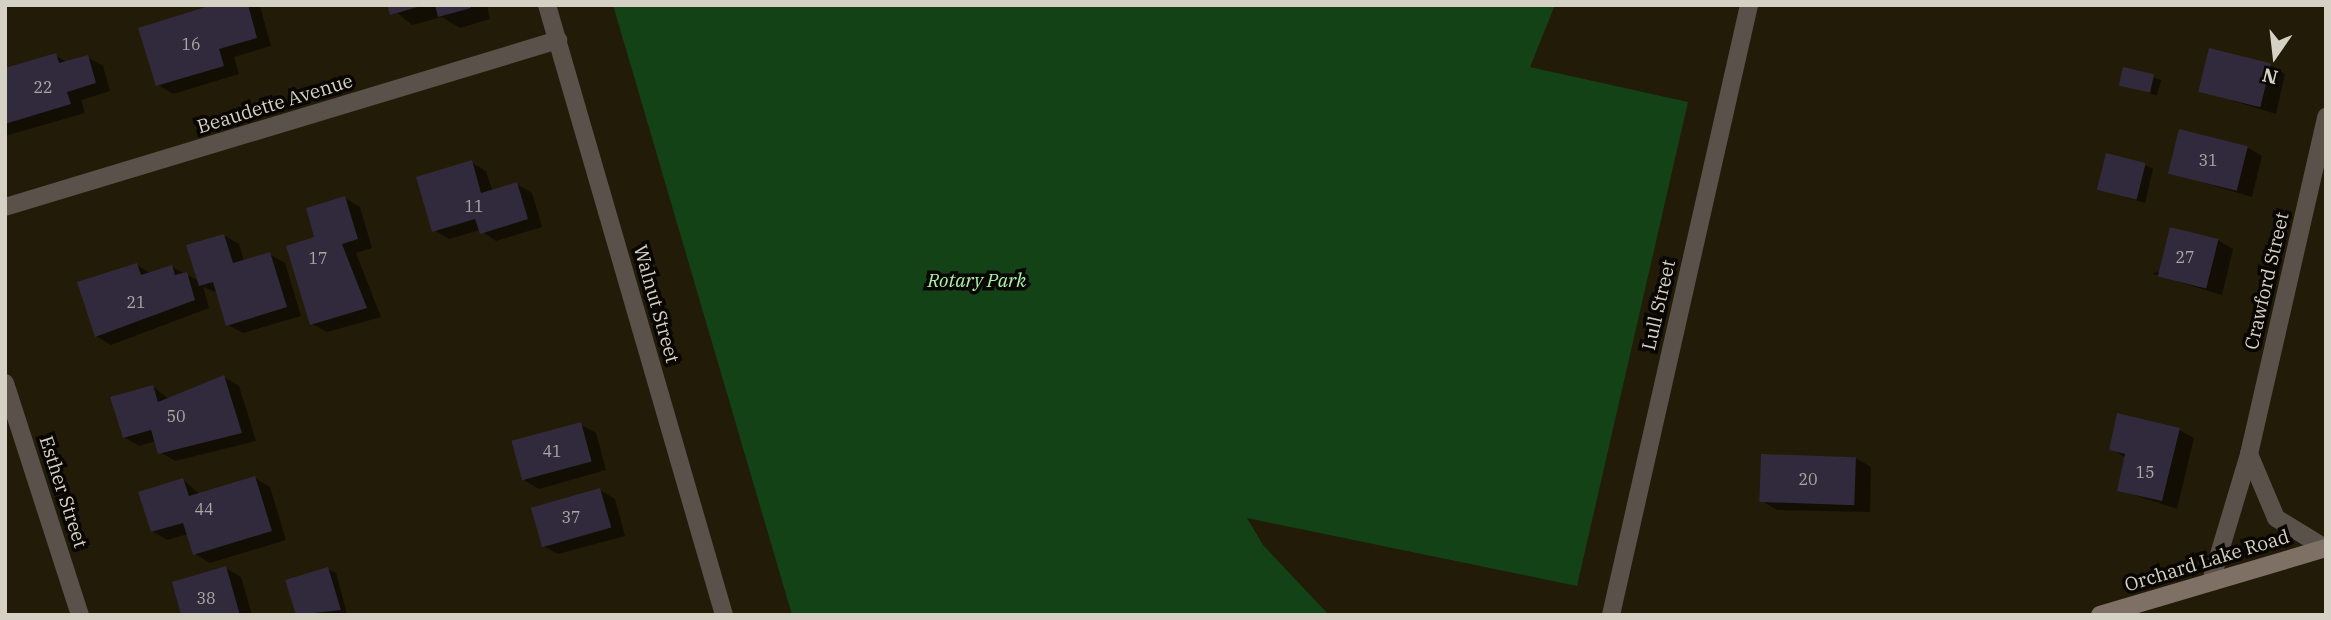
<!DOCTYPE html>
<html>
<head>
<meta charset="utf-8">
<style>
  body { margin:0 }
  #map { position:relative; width:2331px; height:620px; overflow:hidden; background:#221b07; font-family:"IBM Plex Serif",serif }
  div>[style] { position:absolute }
  .green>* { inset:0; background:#124215 }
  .shadow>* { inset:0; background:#0007; transform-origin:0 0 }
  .building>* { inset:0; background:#31293c; transform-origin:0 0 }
  .street>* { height:18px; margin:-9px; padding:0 9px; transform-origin:9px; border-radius:9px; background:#5a514b }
  .secondary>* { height:18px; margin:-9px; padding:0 9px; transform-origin:9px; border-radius:9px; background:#7e7065 }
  span { translate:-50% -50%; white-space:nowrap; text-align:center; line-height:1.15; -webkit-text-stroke:7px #090602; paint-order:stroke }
  .number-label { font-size:16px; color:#ada7a3 }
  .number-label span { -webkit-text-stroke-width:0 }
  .street-label { font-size:19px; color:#d6d1c5 }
  .park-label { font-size:19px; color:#a8f5a8; font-style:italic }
  .frame { position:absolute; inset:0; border:7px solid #d6d1c5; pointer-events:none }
  .north { position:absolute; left:2240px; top:21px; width:70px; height:70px; -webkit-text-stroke:5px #090602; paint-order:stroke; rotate:194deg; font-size:19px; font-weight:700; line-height:28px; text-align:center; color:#d6d1c5 }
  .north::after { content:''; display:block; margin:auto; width:24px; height:32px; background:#d6d1c5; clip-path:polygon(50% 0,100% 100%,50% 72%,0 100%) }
</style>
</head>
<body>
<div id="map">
  <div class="green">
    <i style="clip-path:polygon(613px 5px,1555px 5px,1530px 67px,1688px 102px,1577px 586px,1247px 518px,1263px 545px,1329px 615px,792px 615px)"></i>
  </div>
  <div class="shadow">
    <i style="clip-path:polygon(217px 5px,260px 6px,271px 46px,234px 57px,239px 74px,173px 94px,158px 85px)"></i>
    <i style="clip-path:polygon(388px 5px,487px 5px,490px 19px,460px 28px,442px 17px,412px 25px)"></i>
    <i style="clip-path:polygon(55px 55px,68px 63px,87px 57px,103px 66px,110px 91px,81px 100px,85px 113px,5px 136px,5px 70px)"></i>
    <i style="clip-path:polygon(2270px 65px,2285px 74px,2276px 114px,2201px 91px)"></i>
    <i style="left:2125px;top:69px;width:38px;height:16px;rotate:17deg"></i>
    <i style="clip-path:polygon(2247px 147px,2262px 156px,2252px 197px,2171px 173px)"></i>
    <i style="clip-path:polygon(471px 162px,486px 171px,493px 192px,517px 184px,532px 193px,542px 227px,496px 241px,480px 230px,449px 239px,434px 230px)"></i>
    <i style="clip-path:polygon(2145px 165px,2153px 169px,2145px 203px,2098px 189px)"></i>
    <i style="clip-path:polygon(345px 198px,360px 207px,372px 248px,356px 253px,381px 317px,327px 332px,312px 324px,317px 239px)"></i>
    <i style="clip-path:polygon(224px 235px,239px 244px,244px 261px,269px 254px,285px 263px,301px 316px,243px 333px,228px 325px,218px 293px,203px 287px,209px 308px,111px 345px,96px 336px,137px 265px,152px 274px,172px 267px,199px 281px)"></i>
    <i style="clip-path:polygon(2218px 240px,2233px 249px,2222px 295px,2153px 274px)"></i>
    <i style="clip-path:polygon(224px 377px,239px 386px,256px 441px,175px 461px,160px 452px,156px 441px,139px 446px,124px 437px,153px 387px,169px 399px)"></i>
    <i style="clip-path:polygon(580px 424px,596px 433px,606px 470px,539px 489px,524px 480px)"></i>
    <i style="clip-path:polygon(2179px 430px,2194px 438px,2177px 509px,2119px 490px,2126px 458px,2111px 449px)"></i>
    <i style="clip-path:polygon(1856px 458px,1871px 467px,1870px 512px,1777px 510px,1762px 501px)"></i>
    <i style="clip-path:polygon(255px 478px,270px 487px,286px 540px,210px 563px,195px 554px,188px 534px,167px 540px,152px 531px,183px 480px,200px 494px)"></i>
    <i style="clip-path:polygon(600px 490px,615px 499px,625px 536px,558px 554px,543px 546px)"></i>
    <i style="clip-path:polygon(226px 568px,241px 577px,252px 615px,183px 615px)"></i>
    <i style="clip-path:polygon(328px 569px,336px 573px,347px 614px,298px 615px)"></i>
  </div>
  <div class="building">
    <i style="clip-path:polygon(212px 5px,248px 5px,257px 38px,219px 49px,224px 66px,156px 86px,138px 28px)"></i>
    <i style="clip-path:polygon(387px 5px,421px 5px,421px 6px,390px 15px)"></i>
    <i style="clip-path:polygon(435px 5px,470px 5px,471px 8px,438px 17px)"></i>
    <i style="left:2209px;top:48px;width:64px;height:45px;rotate:14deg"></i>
    <i style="clip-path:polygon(56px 53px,59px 63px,88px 55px,96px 83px,67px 92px,71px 104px,5px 124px,5px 68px)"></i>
    <i style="left:2123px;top:67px;width:32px;height:19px;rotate:13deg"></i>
    <i style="left:2179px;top:129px;width:71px;height:46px;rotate:14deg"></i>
    <i style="left:2106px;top:153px;width:41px;height:38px;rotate:14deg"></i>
    <i style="clip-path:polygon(472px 160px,481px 193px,517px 182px,528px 219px,480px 234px,475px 219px,432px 232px,416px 177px)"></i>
    <i style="clip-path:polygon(345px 196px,358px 239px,342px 244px,367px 308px,310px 325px,286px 246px,314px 237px,306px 208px)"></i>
    <i style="left:2170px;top:227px;width:50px;height:51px;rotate:14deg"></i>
    <i style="clip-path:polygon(224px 234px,233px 263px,270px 252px,287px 307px,226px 326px,213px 282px,199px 286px,186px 245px)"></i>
    <i style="clip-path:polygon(137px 263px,141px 275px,172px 265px,175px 275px,187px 272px,195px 300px,95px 337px,77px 282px)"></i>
    <i style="clip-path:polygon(224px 375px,242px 433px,158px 454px,151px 430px,123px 438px,110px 397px,153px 385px,158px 402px)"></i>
    <i style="clip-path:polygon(2117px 413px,2180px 428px,2162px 501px,2117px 491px,2125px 454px,2109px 450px)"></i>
    <i style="left:581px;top:422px;width:41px;height:72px;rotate:75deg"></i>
    <i style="left:1761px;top:454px;width:95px;height:48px;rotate:2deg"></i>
    <i style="clip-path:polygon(255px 476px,272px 531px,193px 555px,183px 523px,151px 532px,138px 492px,183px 478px,189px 496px)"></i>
    <i style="left:600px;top:488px;width:41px;height:72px;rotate:74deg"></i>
    <i style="clip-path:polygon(226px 566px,240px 615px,181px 615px,172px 582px)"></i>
    <i style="clip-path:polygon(328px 567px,341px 610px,296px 615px,285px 580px)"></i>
  </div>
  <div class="street">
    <i style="left:547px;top:5px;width:635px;rotate:73.82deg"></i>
    <i style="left:5px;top:207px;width:578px;rotate:-16.8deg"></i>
    <i style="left:5px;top:383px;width:244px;rotate:72.1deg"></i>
    <i style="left:2249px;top:454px;width:69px;rotate:67.1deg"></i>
    <i style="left:2276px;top:518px;width:57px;rotate:31.5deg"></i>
    <i style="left:2211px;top:581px;width:133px;rotate:-73.3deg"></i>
    <i style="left:2249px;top:454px;width:346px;rotate:-77.1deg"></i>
    <i style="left:1611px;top:615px;width:625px;rotate:-77.25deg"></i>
  </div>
  <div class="secondary">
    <i style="left:2100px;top:615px;width:236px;rotate:-16.5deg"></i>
  </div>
  <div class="number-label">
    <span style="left:191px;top:44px">16</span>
    <span style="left:43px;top:87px">22</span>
    <span style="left:2208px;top:160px">31</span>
    <span style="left:474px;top:206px">11</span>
    <span style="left:2185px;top:257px">27</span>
    <span style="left:318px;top:258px">17</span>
    <span style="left:136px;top:302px">21</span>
    <span style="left:176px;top:416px">50</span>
    <span style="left:552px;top:451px">41</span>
    <span style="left:2145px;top:472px">15</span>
    <span style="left:1808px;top:479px">20</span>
    <span style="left:204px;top:509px">44</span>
    <span style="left:571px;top:517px">37</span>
    <span style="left:206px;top:598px">38</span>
  </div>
  <div class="street-label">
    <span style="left:275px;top:104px;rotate:-17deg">Beaudette Avenue</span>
    <span style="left:2267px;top:281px;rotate:-77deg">Crawford Street</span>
    <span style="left:656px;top:304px;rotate:74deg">Walnut Street</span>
    <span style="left:1659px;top:305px;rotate:-77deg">Lull Street</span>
    <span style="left:63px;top:492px;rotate:72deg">Esther Street</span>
    <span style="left:2207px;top:561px;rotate:-17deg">Orchard Lake Road</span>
  </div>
  <div class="park-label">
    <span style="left:977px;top:281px">Rotary Park</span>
  </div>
  <div class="frame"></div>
  <div class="north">N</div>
</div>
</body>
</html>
